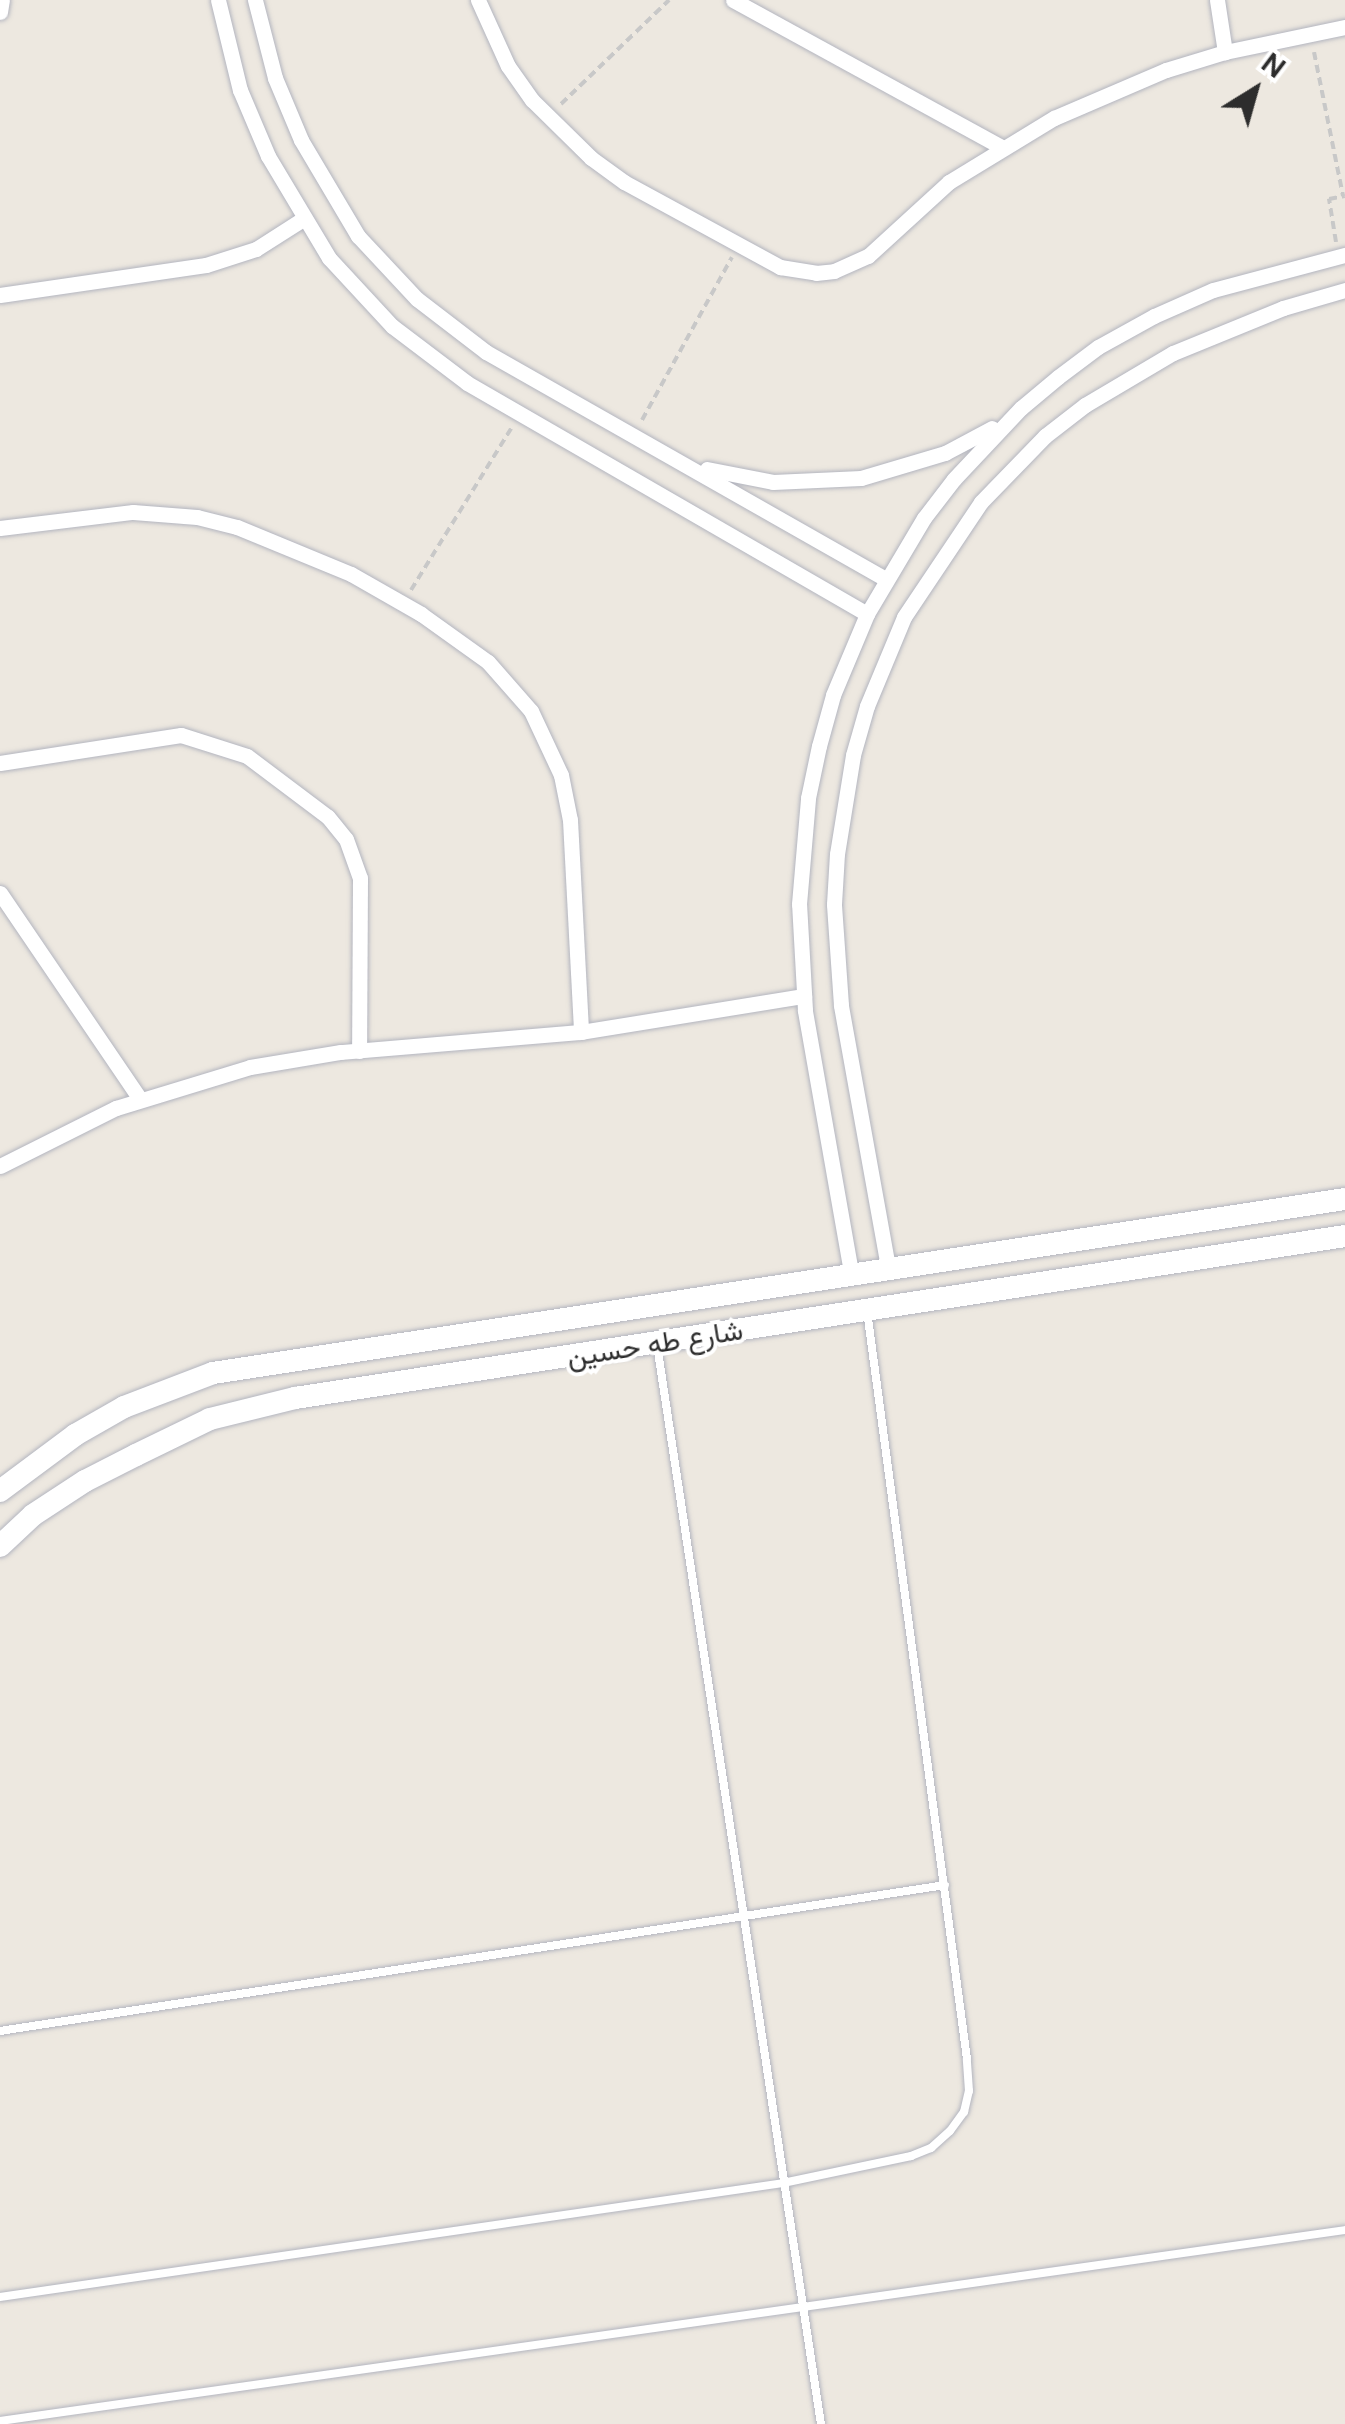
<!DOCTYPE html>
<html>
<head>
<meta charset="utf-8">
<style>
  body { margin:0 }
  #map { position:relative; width:1345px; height:2424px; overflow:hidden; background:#ede8e0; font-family:"DM Sans",Vazirmatn,sans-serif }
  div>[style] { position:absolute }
  .path>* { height:4px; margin-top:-2px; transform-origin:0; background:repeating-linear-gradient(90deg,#c8c8c8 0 8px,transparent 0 13px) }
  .roads { filter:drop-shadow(0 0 2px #b3b5bf) drop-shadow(0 0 2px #b3b5bf) }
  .service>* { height:8px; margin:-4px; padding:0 4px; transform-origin:4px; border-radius:4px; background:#fff }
  .minor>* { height:15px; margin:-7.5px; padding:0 7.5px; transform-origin:7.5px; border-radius:7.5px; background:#fff }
  .secondary>* { height:22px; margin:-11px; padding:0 11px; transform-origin:11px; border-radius:11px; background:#fff }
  span { translate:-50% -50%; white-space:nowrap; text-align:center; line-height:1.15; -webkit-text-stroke:8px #fff; paint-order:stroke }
  .street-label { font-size:28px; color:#2d2d2d }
  .north { position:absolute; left:1205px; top:40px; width:100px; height:100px; -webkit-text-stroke:8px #fff; paint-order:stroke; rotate:37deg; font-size:28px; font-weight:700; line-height:40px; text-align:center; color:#2d2d2d }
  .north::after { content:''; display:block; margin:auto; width:35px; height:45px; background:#2d2d2d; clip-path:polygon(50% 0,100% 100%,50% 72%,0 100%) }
</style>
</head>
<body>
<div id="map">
  <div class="path">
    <i style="left:1314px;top:52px;width:147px;rotate:78.6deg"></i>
    <i style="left:561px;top:104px;width:150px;rotate:-43.9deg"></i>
    <i style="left:1336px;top:242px;width:44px;rotate:-99.2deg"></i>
    <i style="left:1329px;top:199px;width:16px;rotate:-11deg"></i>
    <i style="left:642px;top:420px;width:186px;rotate:-61.1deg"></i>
    <i style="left:411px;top:590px;width:190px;rotate:-58.2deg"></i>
  </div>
  <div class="roads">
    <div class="service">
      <i style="left:657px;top:1345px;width:1091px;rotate:81.36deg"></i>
      <i style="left:0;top:2031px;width:956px;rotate:-8.78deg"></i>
      <i style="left:0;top:2297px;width:791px;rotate:-8.28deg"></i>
      <i style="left:783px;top:2183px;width:131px;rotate:-11.9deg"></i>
      <i style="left:911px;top:2156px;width:22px;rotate:-22deg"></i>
      <i style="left:931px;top:2148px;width:25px;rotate:-42deg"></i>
      <i style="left:950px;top:2131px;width:24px;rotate:-54deg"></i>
      <i style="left:964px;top:2112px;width:22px;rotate:-77deg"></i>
      <i style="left:969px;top:2091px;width:32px;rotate:-94deg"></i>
      <i style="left:967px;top:2059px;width:755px;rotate:-97.61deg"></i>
      <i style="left:0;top:2421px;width:1358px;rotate:-8.08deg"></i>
    </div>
    <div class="minor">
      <i style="left:218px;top:0;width:93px;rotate:76.3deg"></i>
      <i style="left:240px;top:90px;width:72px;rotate:67deg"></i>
      <i style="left:268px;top:156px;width:119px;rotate:59.1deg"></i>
      <i style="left:329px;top:258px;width:93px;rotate:47.2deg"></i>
      <i style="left:392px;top:326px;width:94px;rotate:37.2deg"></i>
      <i style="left:467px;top:383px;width:462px;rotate:30deg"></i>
      <i style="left:255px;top:0;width:81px;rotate:75.6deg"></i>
      <i style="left:275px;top:78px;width:67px;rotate:67.2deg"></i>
      <i style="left:301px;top:140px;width:112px;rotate:59.3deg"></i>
      <i style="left:358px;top:236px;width:86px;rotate:46.9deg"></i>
      <i style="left:417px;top:299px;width:87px;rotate:37.5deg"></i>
      <i style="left:486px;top:352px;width:459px;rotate:29.6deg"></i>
      <i style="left:478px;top:0;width:72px;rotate:65.6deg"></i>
      <i style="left:508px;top:66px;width:42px;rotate:54.8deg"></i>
      <i style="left:532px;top:100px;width:83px;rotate:44.5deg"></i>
      <i style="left:591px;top:158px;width:41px;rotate:36deg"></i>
      <i style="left:624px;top:182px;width:178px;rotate:28.6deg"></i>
      <i style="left:780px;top:267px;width:36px;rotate:9deg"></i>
      <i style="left:816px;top:273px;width:18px;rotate:-6deg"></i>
      <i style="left:834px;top:271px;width:37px;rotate:-24deg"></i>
      <i style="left:868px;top:256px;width:110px;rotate:-42.4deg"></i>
      <i style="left:949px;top:182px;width:123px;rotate:-31.4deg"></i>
      <i style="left:1054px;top:118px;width:122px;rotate:-23.2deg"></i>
      <i style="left:1166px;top:70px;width:62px;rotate:-17deg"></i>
      <i style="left:1225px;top:52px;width:123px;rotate:-11.8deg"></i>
      <i style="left:733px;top:0;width:306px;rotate:28.7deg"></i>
      <i style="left:1217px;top:0;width:53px;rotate:81.3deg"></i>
      <i style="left:0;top:12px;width:12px;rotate:-81deg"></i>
      <i style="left:0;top:295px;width:208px;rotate:-8.3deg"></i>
      <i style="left:206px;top:265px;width:52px;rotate:-17.7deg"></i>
      <i style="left:256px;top:249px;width:56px;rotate:-32.6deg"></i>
      <i style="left:707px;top:469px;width:67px;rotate:11.1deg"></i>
      <i style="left:773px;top:482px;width:88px;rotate:-2.6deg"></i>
      <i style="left:861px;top:478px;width:88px;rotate:-16.6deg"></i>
      <i style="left:945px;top:453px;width:53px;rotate:-28deg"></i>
      <i style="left:0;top:528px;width:134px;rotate:-6.9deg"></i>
      <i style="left:133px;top:512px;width:64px;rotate:4.5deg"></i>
      <i style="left:197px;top:517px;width:41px;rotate:14deg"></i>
      <i style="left:237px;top:527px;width:123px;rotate:22.4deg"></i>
      <i style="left:351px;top:574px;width:81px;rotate:29.7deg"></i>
      <i style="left:421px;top:614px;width:82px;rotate:35.6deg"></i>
      <i style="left:488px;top:662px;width:65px;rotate:48.7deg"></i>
      <i style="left:531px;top:711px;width:71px;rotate:64.9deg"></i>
      <i style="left:561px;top:775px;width:46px;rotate:78.7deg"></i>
      <i style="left:570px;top:820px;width:212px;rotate:87deg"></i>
      <i style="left:0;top:763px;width:183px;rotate:-8.8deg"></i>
      <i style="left:181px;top:735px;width:69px;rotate:17.7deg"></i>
      <i style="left:247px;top:756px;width:101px;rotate:37deg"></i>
      <i style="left:328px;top:817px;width:28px;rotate:51deg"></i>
      <i style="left:346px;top:839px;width:41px;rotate:70.3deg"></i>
      <i style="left:360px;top:878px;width:173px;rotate:90.3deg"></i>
      <i style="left:0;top:893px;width:249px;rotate:55.8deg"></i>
      <i style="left:0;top:1166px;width:130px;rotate:-26.6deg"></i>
      <i style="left:116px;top:1108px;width:140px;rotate:-17deg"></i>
      <i style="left:250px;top:1067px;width:92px;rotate:-9.4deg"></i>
      <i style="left:341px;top:1052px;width:241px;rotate:-4.8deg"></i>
      <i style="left:581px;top:1032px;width:226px;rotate:-9.2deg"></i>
      <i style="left:888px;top:1267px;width:266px;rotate:-100.2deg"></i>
      <i style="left:841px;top:1005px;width:101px;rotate:-94deg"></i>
      <i style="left:834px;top:904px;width:50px;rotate:-86.6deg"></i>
      <i style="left:837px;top:854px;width:100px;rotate:-80.8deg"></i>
      <i style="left:853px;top:755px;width:51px;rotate:-74.1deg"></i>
      <i style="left:867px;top:706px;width:96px;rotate:-67.4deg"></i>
      <i style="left:904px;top:617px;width:138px;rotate:-56.2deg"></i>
      <i style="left:981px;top:502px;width:92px;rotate:-45.9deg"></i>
      <i style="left:1045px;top:436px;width:51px;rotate:-37.8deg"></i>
      <i style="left:1085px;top:405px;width:102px;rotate:-30.6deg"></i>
      <i style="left:1173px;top:353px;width:119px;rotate:-22.2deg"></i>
      <i style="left:1283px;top:308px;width:65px;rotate:-16.2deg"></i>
      <i style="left:851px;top:1272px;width:266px;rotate:-100deg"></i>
      <i style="left:805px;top:1010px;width:106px;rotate:-93.2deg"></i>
      <i style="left:799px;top:904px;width:106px;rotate:-85.1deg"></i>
      <i style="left:808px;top:798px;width:53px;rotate:-78.1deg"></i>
      <i style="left:819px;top:746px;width:53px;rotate:-74.6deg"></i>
      <i style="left:833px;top:695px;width:88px;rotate:-67.2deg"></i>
      <i style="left:867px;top:614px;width:112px;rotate:-59.3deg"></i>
      <i style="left:924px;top:518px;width:49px;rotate:-52.4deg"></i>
      <i style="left:954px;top:479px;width:98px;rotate:-46.7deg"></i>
      <i style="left:1021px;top:408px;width:48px;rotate:-40deg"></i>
      <i style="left:1058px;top:377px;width:50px;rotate:-36.9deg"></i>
      <i style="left:1098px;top:347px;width:64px;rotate:-29deg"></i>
      <i style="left:1154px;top:316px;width:64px;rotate:-23.8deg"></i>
      <i style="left:1213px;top:290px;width:137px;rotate:-14.9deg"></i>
    </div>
    <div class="secondary">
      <i style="left:0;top:1491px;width:94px;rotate:-36.7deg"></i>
      <i style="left:75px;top:1435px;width:56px;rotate:-29.7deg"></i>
      <i style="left:124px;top:1407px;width:95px;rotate:-20.9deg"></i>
      <i style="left:213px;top:1373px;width:1145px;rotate:-8.74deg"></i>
      <i style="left:0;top:1546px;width:45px;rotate:-43.2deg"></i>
      <i style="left:33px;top:1515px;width:62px;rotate:-33.2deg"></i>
      <i style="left:85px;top:1481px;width:57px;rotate:-27deg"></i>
      <i style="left:136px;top:1455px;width:82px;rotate:-25.9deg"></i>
      <i style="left:210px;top:1419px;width:88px;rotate:-13.9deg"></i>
      <i style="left:295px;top:1398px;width:1062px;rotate:-8.77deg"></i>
    </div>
  </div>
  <div class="street-label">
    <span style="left:655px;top:1344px;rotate:-9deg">شارع طه حسين</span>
  </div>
  <div class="north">N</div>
</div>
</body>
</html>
